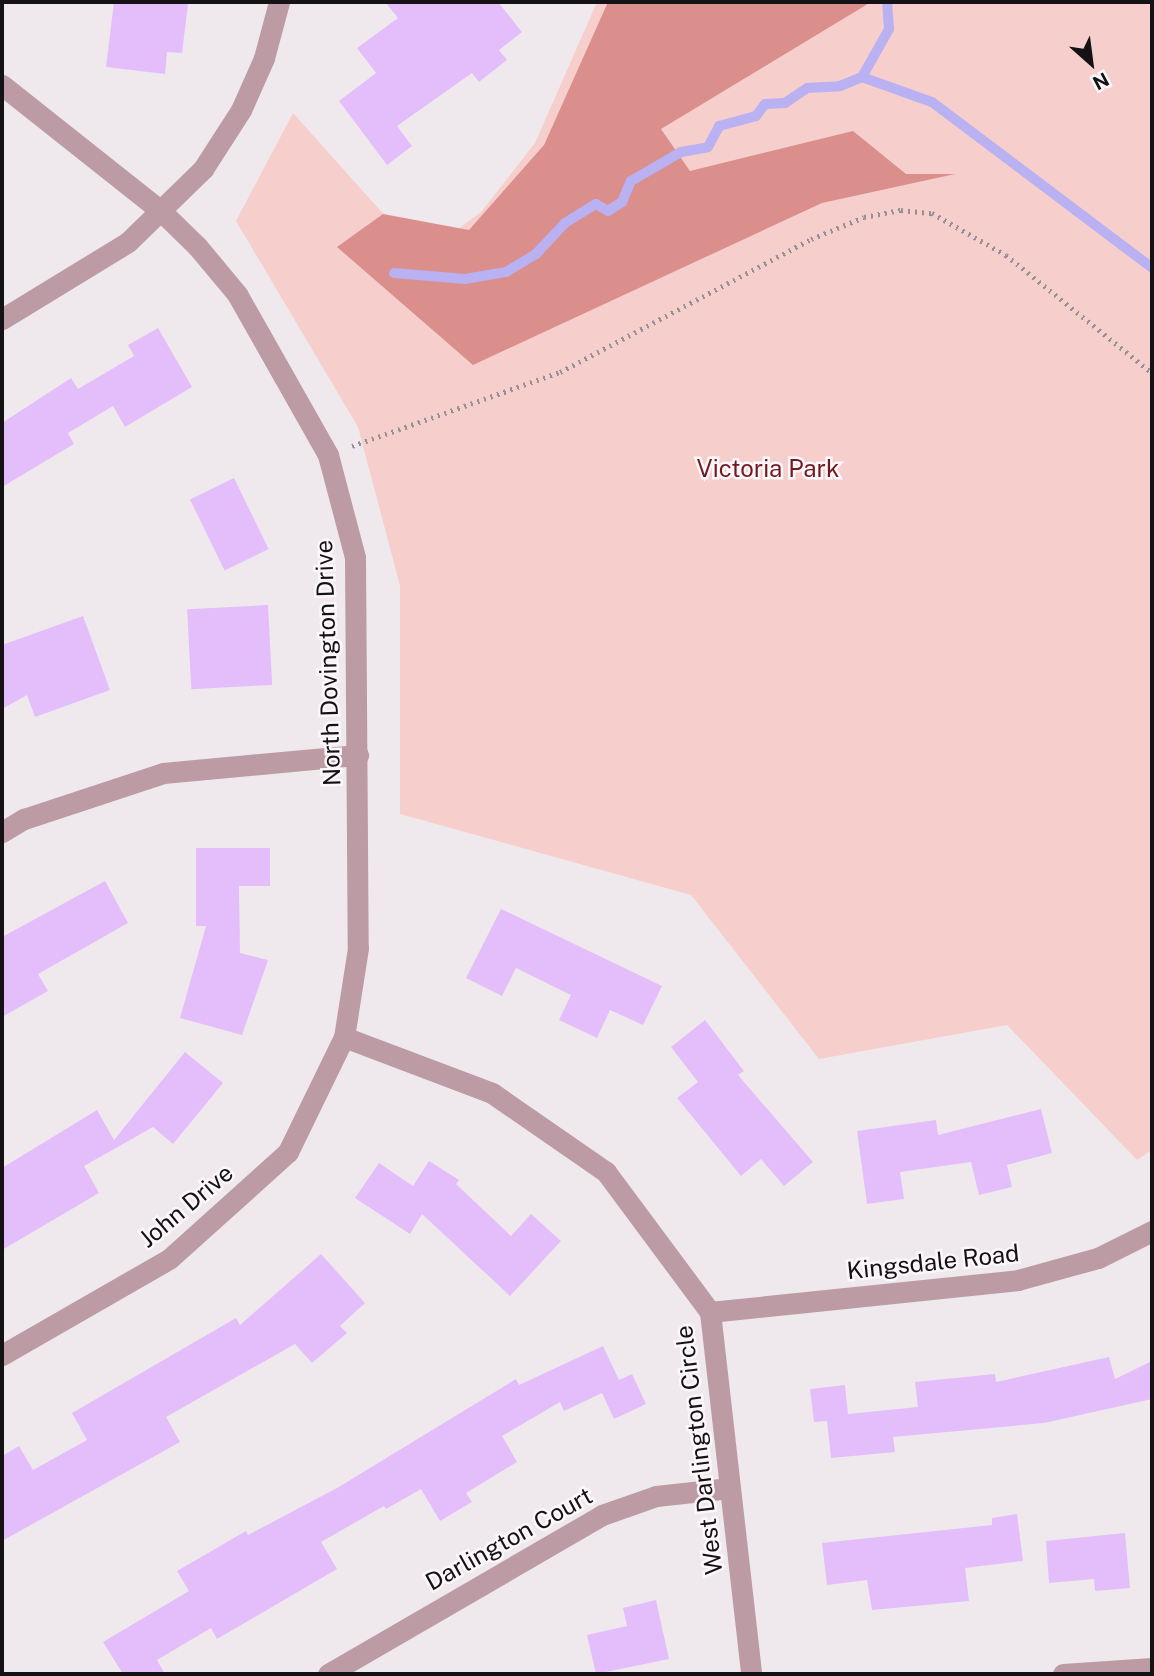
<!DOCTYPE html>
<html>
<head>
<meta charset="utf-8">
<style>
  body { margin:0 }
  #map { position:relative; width:1154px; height:1676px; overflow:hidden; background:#efe9ed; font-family:"Public Sans",sans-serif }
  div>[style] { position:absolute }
  .green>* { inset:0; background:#f6cfcc }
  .forest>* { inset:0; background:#da8f8c }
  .stream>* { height:10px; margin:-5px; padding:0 5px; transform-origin:5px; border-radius:5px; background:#b9b1f1 }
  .building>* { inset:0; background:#e4befa; transform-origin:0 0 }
  .path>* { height:4.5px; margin-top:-2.25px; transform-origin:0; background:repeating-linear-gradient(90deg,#949093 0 2px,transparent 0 7px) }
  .street>* { height:21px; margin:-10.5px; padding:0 10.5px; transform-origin:10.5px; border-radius:10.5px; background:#bc9ba4 }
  span { translate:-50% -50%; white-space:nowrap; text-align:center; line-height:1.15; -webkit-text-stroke:5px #fcf7fa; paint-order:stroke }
  .park-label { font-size:24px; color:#71191f }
  .street-label { font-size:24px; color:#141214 }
  .frame { position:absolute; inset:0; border:4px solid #141214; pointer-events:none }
  .north { position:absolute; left:1056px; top:28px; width:70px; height:70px; -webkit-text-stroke:5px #fcf7fa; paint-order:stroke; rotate:152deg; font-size:19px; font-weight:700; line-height:28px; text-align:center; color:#141214 }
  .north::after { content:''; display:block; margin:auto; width:24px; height:32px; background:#141214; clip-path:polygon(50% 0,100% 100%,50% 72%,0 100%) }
</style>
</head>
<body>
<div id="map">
  <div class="green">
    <i style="clip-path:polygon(597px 2px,1152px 2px,1152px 1150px,1137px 1160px,1007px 1025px,819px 1059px,691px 895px,400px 814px,400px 586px,358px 427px,236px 221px,293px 113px,421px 256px,481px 212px,535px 143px)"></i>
  </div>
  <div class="forest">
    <i style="clip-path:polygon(608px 2px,871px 2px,661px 129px,690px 171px,853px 131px,906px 174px,955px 174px,822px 203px,473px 365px,337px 247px,383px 214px,469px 230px,544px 145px)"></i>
  </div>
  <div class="stream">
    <i style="left:862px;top:77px;width:74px;rotate:19.7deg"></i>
    <i style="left:932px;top:102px;width:276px;rotate:37deg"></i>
    <i style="left:394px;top:273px;width:71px;rotate:4.8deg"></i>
    <i style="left:465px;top:279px;width:42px;rotate:-9.7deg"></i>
    <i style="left:506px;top:272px;width:35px;rotate:-31deg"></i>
    <i style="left:536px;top:254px;width:42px;rotate:-46.9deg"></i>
    <i style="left:565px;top:223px;width:36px;rotate:-32deg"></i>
    <i style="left:596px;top:204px;width:14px;rotate:30deg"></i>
    <i style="left:608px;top:211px;width:17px;rotate:-33deg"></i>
    <i style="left:622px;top:202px;width:23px;rotate:-67deg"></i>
    <i style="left:631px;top:181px;width:58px;rotate:-30.1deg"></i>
    <i style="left:681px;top:152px;width:27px;rotate:-10deg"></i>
    <i style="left:708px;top:147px;width:24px;rotate:-62deg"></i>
    <i style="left:719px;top:126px;width:38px;rotate:-15deg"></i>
    <i style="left:756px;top:116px;width:15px;rotate:-53deg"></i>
    <i style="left:765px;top:104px;width:20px;rotate:-3deg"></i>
    <i style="left:785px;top:103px;width:27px;rotate:-34deg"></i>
    <i style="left:807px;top:88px;width:33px;rotate:-3deg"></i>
    <i style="left:840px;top:86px;width:24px;rotate:-22deg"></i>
    <i style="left:862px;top:77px;width:55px;rotate:-60.6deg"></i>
    <i style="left:889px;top:29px;width:27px;rotate:-94deg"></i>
  </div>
  <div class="building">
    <i style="clip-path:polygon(114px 2px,188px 4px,182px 53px,167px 52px,165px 74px,106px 67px)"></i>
    <i style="clip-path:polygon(385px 2px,498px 2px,522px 32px,499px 50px,507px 60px,479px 82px,472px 73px,397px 126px,412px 146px,387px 165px,339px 101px,376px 73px,357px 48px,398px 18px)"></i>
    <i style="clip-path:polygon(158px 328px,192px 387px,125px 427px,113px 406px,68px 433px,74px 444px,2px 487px,2px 423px,71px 378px,78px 389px,134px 356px,128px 345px)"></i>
    <i style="left:234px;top:478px;width:79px;height:49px;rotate:64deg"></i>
    <i style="left:268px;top:605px;width:80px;height:81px;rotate:87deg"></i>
    <i style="clip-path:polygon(83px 616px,110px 690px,35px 717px,27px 695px,2px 709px,2px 645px)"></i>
    <i style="clip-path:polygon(196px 848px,270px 848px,270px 886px,239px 886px,240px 953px,268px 960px,242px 1035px,180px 1018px,206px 926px,196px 926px)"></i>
    <i style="clip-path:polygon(105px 881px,128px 923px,38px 974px,48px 991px,2px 1017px,2px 937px)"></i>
    <i style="clip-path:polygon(501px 909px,662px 986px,643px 1025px,610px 1010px,597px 1038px,559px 1020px,571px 995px,516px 968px,502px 996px,466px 978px)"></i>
    <i style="clip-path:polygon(705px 1020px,744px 1071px,738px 1075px,813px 1162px,784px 1186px,761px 1159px,741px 1176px,677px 1098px,698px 1082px,671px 1047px)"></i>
    <i style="clip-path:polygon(185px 1052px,223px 1083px,173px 1144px,153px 1127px,84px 1166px,99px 1193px,2px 1250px,2px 1168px,97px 1110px,114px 1140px)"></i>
    <i style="clip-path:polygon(1041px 1109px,1052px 1153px,1007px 1165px,1012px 1187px,979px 1195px,971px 1162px,900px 1172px,904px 1199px,867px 1204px,857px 1131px,936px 1120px,938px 1135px)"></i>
    <i style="clip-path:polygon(429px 1161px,459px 1180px,456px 1184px,511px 1236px,531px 1214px,561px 1241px,510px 1296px,422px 1214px,410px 1234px,355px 1198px,379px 1163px,413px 1186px)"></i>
    <i style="clip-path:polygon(321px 1254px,365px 1303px,340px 1326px,347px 1333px,312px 1363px,295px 1344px,166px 1417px,180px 1442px,2px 1541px,2px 1456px,19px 1446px,33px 1470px,87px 1440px,72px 1413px,236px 1318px,240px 1325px)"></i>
    <i style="clip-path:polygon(603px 1346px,619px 1380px,632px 1374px,646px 1404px,614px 1419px,602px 1393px,564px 1411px,560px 1402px,502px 1436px,517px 1462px,466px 1493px,472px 1502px,440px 1521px,421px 1489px,386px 1509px,384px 1506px,321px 1542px,337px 1569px,217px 1639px,211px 1628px,157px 1660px,165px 1674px,123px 1674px,103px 1642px,189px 1591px,177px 1571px,246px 1531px,248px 1535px,337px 1488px,516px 1379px,519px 1385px)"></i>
    <i style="clip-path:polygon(1109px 1357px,1115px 1379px,1152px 1361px,1152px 1399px,1044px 1423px,893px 1437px,895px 1452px,831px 1458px,827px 1421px,814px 1422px,810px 1389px,845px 1385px,848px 1414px,918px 1407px,915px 1382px,995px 1374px,996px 1382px)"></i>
    <i style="clip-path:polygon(1017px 1514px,1023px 1561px,965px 1568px,969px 1601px,872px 1610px,867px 1580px,827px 1585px,822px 1543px,992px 1525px,992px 1518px)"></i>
    <i style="clip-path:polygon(1125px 1533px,1130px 1588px,1095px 1591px,1094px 1579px,1049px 1583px,1046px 1541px)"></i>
    <i style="clip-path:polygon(656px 1600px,669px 1659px,596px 1674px,587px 1635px,627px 1626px,623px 1608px)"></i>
  </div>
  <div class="path">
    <i style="left:352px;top:446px;width:221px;rotate:-19.6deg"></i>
    <i style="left:560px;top:372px;width:284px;rotate:-27.9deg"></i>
    <i style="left:811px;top:239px;width:57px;rotate:-22.5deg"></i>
    <i style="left:864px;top:217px;width:38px;rotate:-11deg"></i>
    <i style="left:901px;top:210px;width:31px;rotate:6deg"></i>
    <i style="left:932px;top:213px;width:85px;rotate:29.6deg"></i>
    <i style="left:1006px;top:255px;width:188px;rotate:38.9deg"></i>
  </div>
  <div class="street">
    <i style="left:2px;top:85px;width:204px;rotate:38.4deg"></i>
    <i style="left:162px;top:212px;width:49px;rotate:44.2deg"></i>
    <i style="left:197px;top:246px;width:62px;rotate:50.2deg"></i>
    <i style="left:237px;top:294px;width:185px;rotate:60.5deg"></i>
    <i style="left:328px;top:455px;width:106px;rotate:75.2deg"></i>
    <i style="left:355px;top:557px;width:391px;rotate:89.6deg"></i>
    <i style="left:358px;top:948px;width:90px;rotate:98.9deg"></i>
    <i style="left:344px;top:1037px;width:128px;rotate:116deg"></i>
    <i style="left:288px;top:1152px;width:160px;rotate:138deg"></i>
    <i style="left:169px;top:1259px;width:193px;rotate:150.1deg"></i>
    <i style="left:2px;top:319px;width:148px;rotate:-31.4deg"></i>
    <i style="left:128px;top:242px;width:105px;rotate:-44.2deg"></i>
    <i style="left:203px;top:169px;width:70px;rotate:-57.2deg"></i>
    <i style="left:241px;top:110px;width:57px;rotate:-66.1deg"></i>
    <i style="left:264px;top:58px;width:58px;rotate:-75deg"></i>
    <i style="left:2px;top:832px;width:26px;rotate:-31deg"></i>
    <i style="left:24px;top:819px;width:146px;rotate:-18.3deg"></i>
    <i style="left:163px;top:773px;width:196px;rotate:-5.3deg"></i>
    <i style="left:344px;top:1037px;width:158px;rotate:20.7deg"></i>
    <i style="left:492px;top:1093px;width:139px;rotate:34.7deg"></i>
    <i style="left:606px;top:1172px;width:174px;rotate:53.4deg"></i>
    <i style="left:710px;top:1312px;width:364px;rotate:83.5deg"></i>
    <i style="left:710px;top:1312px;width:310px;rotate:-5.9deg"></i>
    <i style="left:1018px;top:1280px;width:83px;rotate:-15.4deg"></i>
    <i style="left:1098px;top:1258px;width:60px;rotate:-26.6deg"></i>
    <i style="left:328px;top:1674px;width:317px;rotate:-30.1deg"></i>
    <i style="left:602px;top:1515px;width:57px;rotate:-19.4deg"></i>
    <i style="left:656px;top:1496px;width:74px;rotate:-6.2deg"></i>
    <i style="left:1063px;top:1674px;width:89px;rotate:-3.9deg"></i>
  </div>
  <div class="park-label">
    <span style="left:768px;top:469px">Victoria Park</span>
  </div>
  <div class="street-label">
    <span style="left:328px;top:663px;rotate:-92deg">North Dovington Drive</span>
    <span style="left:186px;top:1206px;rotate:-40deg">John Drive</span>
    <span style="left:933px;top:1262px;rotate:-6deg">Kingsdale Road</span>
    <span style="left:699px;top:1450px;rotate:-97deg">West Darlington Circle</span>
    <span style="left:509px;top:1539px;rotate:-29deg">Darlington Court</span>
  </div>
  <div class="frame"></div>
  <div class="north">N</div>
</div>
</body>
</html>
